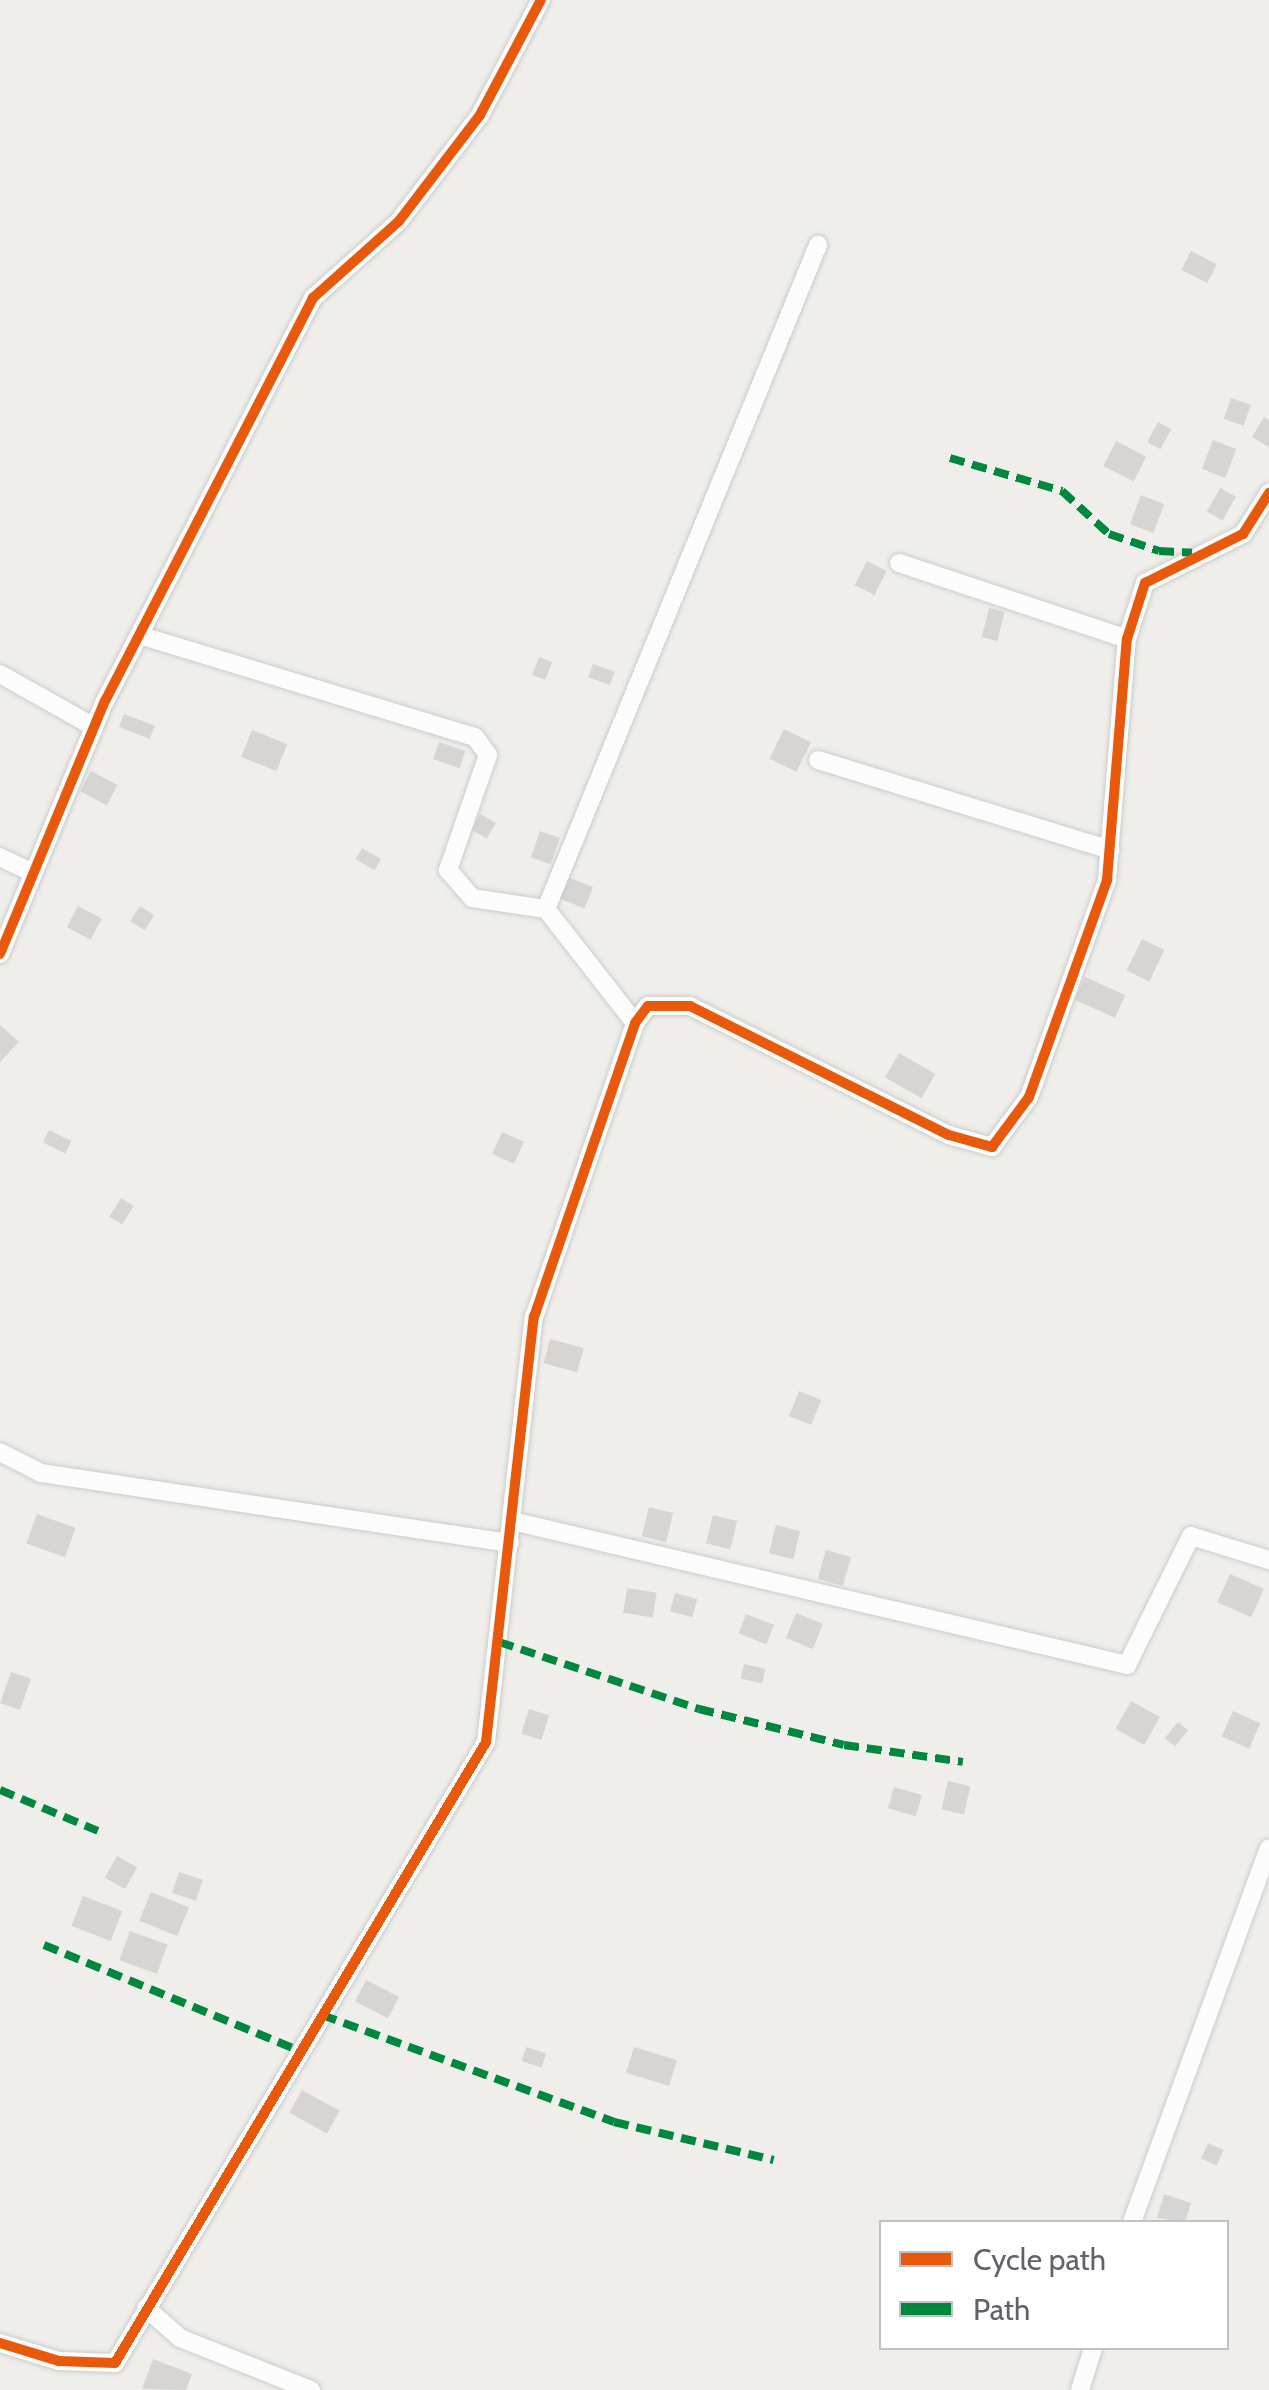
<!DOCTYPE html>
<html>
<head>
<meta charset="utf-8">
<style>
  body { margin:0 }
  #map { position:relative; width:1269px; height:2390px; overflow:hidden; background:#efeeea; font-family:Cabin,sans-serif }
  div>[style] { position:absolute }
  .building>* { inset:0; background:#d6d5d3; transform-origin:0 0 }
  .roads { filter:drop-shadow(0 0 2px #cbcccc) drop-shadow(0 0 2px #cbcccc) }
  .minor>* { height:18px; margin:-9px; padding:0 9px; transform-origin:9px; border-radius:9px; background:#fdfcfc }
  .quiet>* { height:8px; margin-top:-4px; transform-origin:0; background:repeating-linear-gradient(90deg,#00873e 0 15px,transparent 0 23px) }
  .cycleway>* { height:10px; margin:-5px; padding:0 5px; transform-origin:5px; border-radius:5px; background:#e8590c }
  span { translate:-50% -50%; white-space:nowrap; text-align:center; line-height:1.15; -webkit-text-stroke:8px #fff; paint-order:stroke }
  .legend { position:absolute; left:879px; top:2220px; width:350px; height:130px; box-sizing:border-box; background:#fff; border:2px solid #bfc1c3; margin:0; padding:12px 18px; list-style:none; font-size:30px; color:#5f6368 }
  .legend li { display:flex; align-items:center; gap:20px; height:50px }
  .legend b { width:50px; border:2px solid #bfc1c3 }
</style>
</head>
<body>
<div id="map">
  <div class="building">
    <i style="left:1191px;top:251px;width:29px;height:21px;rotate:27deg"></i>
    <i style="left:1231px;top:398px;width:21px;height:22px;rotate:19deg"></i>
    <i style="clip-path:polygon(1264px 417px,1269px 420px,1269px 447px,1252px 437px)"></i>
    <i style="left:1158px;top:422px;width:15px;height:23px;rotate:28deg"></i>
    <i style="left:1213px;top:440px;width:25px;height:31px;rotate:21deg"></i>
    <i style="left:1116px;top:441px;width:34px;height:28px;rotate:27deg"></i>
    <i style="left:1220px;top:488px;width:18px;height:27px;rotate:29deg"></i>
    <i style="left:1141px;top:495px;width:25px;height:31px;rotate:21deg"></i>
    <i style="left:867px;top:561px;width:22px;height:27px;rotate:27deg"></i>
    <i style="left:989px;top:608px;width:16px;height:30px;rotate:14deg"></i>
    <i style="left:539px;top:657px;width:14px;height:19px;rotate:21deg"></i>
    <i style="left:593px;top:664px;width:23px;height:14px;rotate:20deg"></i>
    <i style="left:124px;top:714px;width:33px;height:14px;rotate:21deg"></i>
    <i style="left:784px;top:729px;width:30px;height:33px;rotate:26deg"></i>
    <i style="left:252px;top:730px;width:38px;height:29px;rotate:22deg"></i>
    <i style="left:439px;top:742px;width:28px;height:18px;rotate:19deg"></i>
    <i style="left:91px;top:771px;width:30px;height:23px;rotate:28deg"></i>
    <i style="left:480px;top:814px;width:18px;height:18px;rotate:29deg"></i>
    <i style="left:540px;top:831px;width:21px;height:28px;rotate:19deg"></i>
    <i style="left:362px;top:848px;width:22px;height:13px;rotate:30deg"></i>
    <i style="left:568px;top:877px;width:27px;height:23px;rotate:22deg"></i>
    <i style="left:78px;top:906px;width:27px;height:24px;rotate:28deg"></i>
    <i style="left:140px;top:906px;width:17px;height:18px;rotate:33deg"></i>
    <i style="left:1142px;top:939px;width:25px;height:35px;rotate:26deg"></i>
    <i style="left:1085px;top:977px;width:44px;height:25px;rotate:24deg"></i>
    <i style="clip-path:polygon(0 1025px,19px 1042px,0 1062px)"></i>
    <i style="left:899px;top:1053px;width:42px;height:28px;rotate:30deg"></i>
    <i style="left:49px;top:1130px;width:25px;height:14px;rotate:26deg"></i>
    <i style="left:502px;top:1132px;width:24px;height:24px;rotate:24deg"></i>
    <i style="left:121px;top:1198px;width:15px;height:22px;rotate:32deg"></i>
    <i style="left:550px;top:1339px;width:35px;height:25px;rotate:15deg"></i>
    <i style="left:799px;top:1391px;width:24px;height:27px;rotate:22deg"></i>
    <i style="left:649px;top:1507px;width:25px;height:30px;rotate:14deg"></i>
    <i style="left:37px;top:1514px;width:41px;height:31px;rotate:20deg"></i>
    <i style="left:713px;top:1515px;width:25px;height:29px;rotate:14deg"></i>
    <i style="left:776px;top:1525px;width:25px;height:29px;rotate:14deg"></i>
    <i style="left:826px;top:1550px;width:26px;height:30px;rotate:16deg"></i>
    <i style="left:1230px;top:1574px;width:37px;height:31px;rotate:24deg"></i>
    <i style="left:627px;top:1588px;width:30px;height:25px;rotate:9deg"></i>
    <i style="left:675px;top:1593px;width:23px;height:19px;rotate:15deg"></i>
    <i style="left:796px;top:1613px;width:29px;height:27px;rotate:22deg"></i>
    <i style="left:746px;top:1614px;width:30px;height:21px;rotate:21deg"></i>
    <i style="left:744px;top:1664px;width:22px;height:15px;rotate:13deg"></i>
    <i style="left:11px;top:1672px;width:21px;height:33px;rotate:19deg"></i>
    <i style="left:1131px;top:1701px;width:33px;height:32px;rotate:29deg"></i>
    <i style="left:529px;top:1709px;width:21px;height:26px;rotate:17deg"></i>
    <i style="left:1233px;top:1711px;width:30px;height:28px;rotate:24deg"></i>
    <i style="left:1178px;top:1722px;width:13px;height:21px;rotate:39deg"></i>
    <i style="left:948px;top:1781px;width:23px;height:29px;rotate:13deg"></i>
    <i style="left:894px;top:1787px;width:29px;height:22px;rotate:16deg"></i>
    <i style="left:117px;top:1856px;width:23px;height:25px;rotate:29deg"></i>
    <i style="left:179px;top:1872px;width:25px;height:22px;rotate:18deg"></i>
    <i style="left:151px;top:1892px;width:41px;height:31px;rotate:22deg"></i>
    <i style="left:83px;top:1896px;width:42px;height:32px;rotate:21deg"></i>
    <i style="left:130px;top:1931px;width:40px;height:31px;rotate:20deg"></i>
    <i style="left:366px;top:1980px;width:37px;height:24px;rotate:27deg"></i>
    <i style="left:526px;top:2047px;width:21px;height:15px;rotate:17deg"></i>
    <i style="left:634px;top:2047px;width:45px;height:27px;rotate:17deg"></i>
    <i style="left:302px;top:2090px;width:43px;height:26px;rotate:29deg"></i>
    <i style="left:1208px;top:2143px;width:17px;height:17px;rotate:24deg"></i>
    <i style="clip-path:polygon(1164px 2194px,1191px 2203px,1185px 2222px,1157px 2218px)"></i>
    <i style="clip-path:polygon(153px 2359px,192px 2374px,186px 2390px,142px 2389px)"></i>
  </div>
  <div class="roads">
    <div class="minor">
      <i style="left:899px;top:563px;width:240px;rotate:18.4deg"></i>
      <i style="left:139px;top:635px;width:351px;rotate:16.9deg"></i>
      <i style="left:475px;top:737px;width:22px;rotate:54deg"></i>
      <i style="left:488px;top:755px;width:122px;rotate:109.2deg"></i>
      <i style="left:448px;top:870px;width:37px;rotate:49deg"></i>
      <i style="left:472px;top:898px;width:75px;rotate:8.5deg"></i>
      <i style="left:546px;top:909px;width:145px;rotate:52deg"></i>
      <i style="left:0;top:674px;width:108px;rotate:29.4deg"></i>
      <i style="left:818px;top:760px;width:306px;rotate:17.1deg"></i>
      <i style="left:0;top:857px;width:37px;rotate:26deg"></i>
      <i style="left:546px;top:909px;width:718px;rotate:-67.72deg"></i>
      <i style="left:0;top:954px;width:274px;rotate:-67.5deg"></i>
      <i style="left:105px;top:701px;width:454px;rotate:-62.7deg"></i>
      <i style="left:313px;top:298px;width:115px;rotate:-41.8deg"></i>
      <i style="left:399px;top:221px;width:133px;rotate:-52.6deg"></i>
      <i style="left:480px;top:115px;width:130px;rotate:-62.1deg"></i>
      <i style="left:0;top:1452px;width:46px;rotate:27.1deg"></i>
      <i style="left:41px;top:1473px;width:474px;rotate:8.5deg"></i>
      <i style="left:512px;top:1521px;width:632px;rotate:13.18deg"></i>
      <i style="left:1127px;top:1665px;width:144px;rotate:-63.6deg"></i>
      <i style="left:1191px;top:1536px;width:82px;rotate:17.1deg"></i>
      <i style="left:1132px;top:2222px;width:398px;rotate:-69.9deg"></i>
      <i style="left:146px;top:2308px;width:45px;rotate:41.4deg"></i>
      <i style="left:180px;top:2338px;width:141px;rotate:21.7deg"></i>
      <i style="left:0;top:2343px;width:62px;rotate:17deg"></i>
      <i style="left:59px;top:2361px;width:56px;rotate:2deg"></i>
      <i style="left:115px;top:2363px;width:723px;rotate:-59.14deg"></i>
      <i style="left:486px;top:1742px;width:428px;rotate:-83.6deg"></i>
      <i style="left:534px;top:1317px;width:311px;rotate:-71deg"></i>
      <i style="left:635px;top:1023px;width:21px;rotate:-53deg"></i>
      <i style="left:648px;top:1006px;width:42px"></i>
      <i style="left:690px;top:1006px;width:289px;rotate:26.5deg"></i>
      <i style="left:949px;top:1135px;width:45px;rotate:15.6deg"></i>
      <i style="left:992px;top:1147px;width:62px;rotate:-53.5deg"></i>
      <i style="left:1029px;top:1097px;width:231px;rotate:-70.2deg"></i>
      <i style="left:1107px;top:880px;width:242px;rotate:-85.3deg"></i>
      <i style="left:1127px;top:639px;width:59px;rotate:-72.2deg"></i>
      <i style="left:1145px;top:583px;width:110px;rotate:-26.6deg"></i>
      <i style="left:1243px;top:534px;width:49px;rotate:-57.6deg"></i>
      <i style="left:1080px;top:2390px;width:44px;rotate:-72.8deg"></i>
    </div>
  </div>
  <div class="quiet">
    <i style="left:950px;top:458px;width:117px;rotate:16.4deg"></i>
    <i style="left:1062px;top:491px;width:64px;rotate:42.5deg"></i>
    <i style="left:1109px;top:534px;width:53px;rotate:18.8deg"></i>
    <i style="left:1159px;top:551px;width:33px;rotate:3deg"></i>
    <i style="left:499px;top:1642px;width:211px;rotate:18.5deg"></i>
    <i style="left:699px;top:1709px;width:149px;rotate:13.9deg"></i>
    <i style="left:844px;top:1745px;width:120px;rotate:8.1deg"></i>
    <i style="left:0;top:1790px;width:106px;rotate:22.7deg"></i>
    <i style="left:44px;top:1945px;width:277px;rotate:22.5deg"></i>
    <i style="left:322px;top:2015px;width:311px;rotate:20.1deg"></i>
    <i style="left:614px;top:2122px;width:164px;rotate:13.4deg"></i>
  </div>
  <div class="cycleway">
    <i style="left:0;top:954px;width:274px;rotate:-67.5deg"></i>
    <i style="left:105px;top:701px;width:454px;rotate:-62.7deg"></i>
    <i style="left:313px;top:298px;width:115px;rotate:-41.8deg"></i>
    <i style="left:399px;top:221px;width:133px;rotate:-52.6deg"></i>
    <i style="left:480px;top:115px;width:130px;rotate:-62.1deg"></i>
    <i style="left:0;top:2343px;width:62px;rotate:17deg"></i>
    <i style="left:59px;top:2361px;width:56px;rotate:2deg"></i>
    <i style="left:115px;top:2363px;width:723px;rotate:-59.14deg"></i>
    <i style="left:486px;top:1742px;width:428px;rotate:-83.6deg"></i>
    <i style="left:534px;top:1317px;width:311px;rotate:-71deg"></i>
    <i style="left:635px;top:1023px;width:21px;rotate:-53deg"></i>
    <i style="left:648px;top:1006px;width:42px"></i>
    <i style="left:690px;top:1006px;width:289px;rotate:26.5deg"></i>
    <i style="left:949px;top:1135px;width:45px;rotate:15.6deg"></i>
    <i style="left:992px;top:1147px;width:62px;rotate:-53.5deg"></i>
    <i style="left:1029px;top:1097px;width:231px;rotate:-70.2deg"></i>
    <i style="left:1107px;top:880px;width:242px;rotate:-85.3deg"></i>
    <i style="left:1127px;top:639px;width:59px;rotate:-72.2deg"></i>
    <i style="left:1145px;top:583px;width:110px;rotate:-26.6deg"></i>
    <i style="left:1243px;top:534px;width:49px;rotate:-57.6deg"></i>
  </div>
  <ul class="legend">
  <li><b style="height:12px;background:#e8590c"></b>Cycle path</li>
  <li><b style="height:12px;background:#00873e"></b>Path</li>
  </ul>
</div>
</body>
</html>
